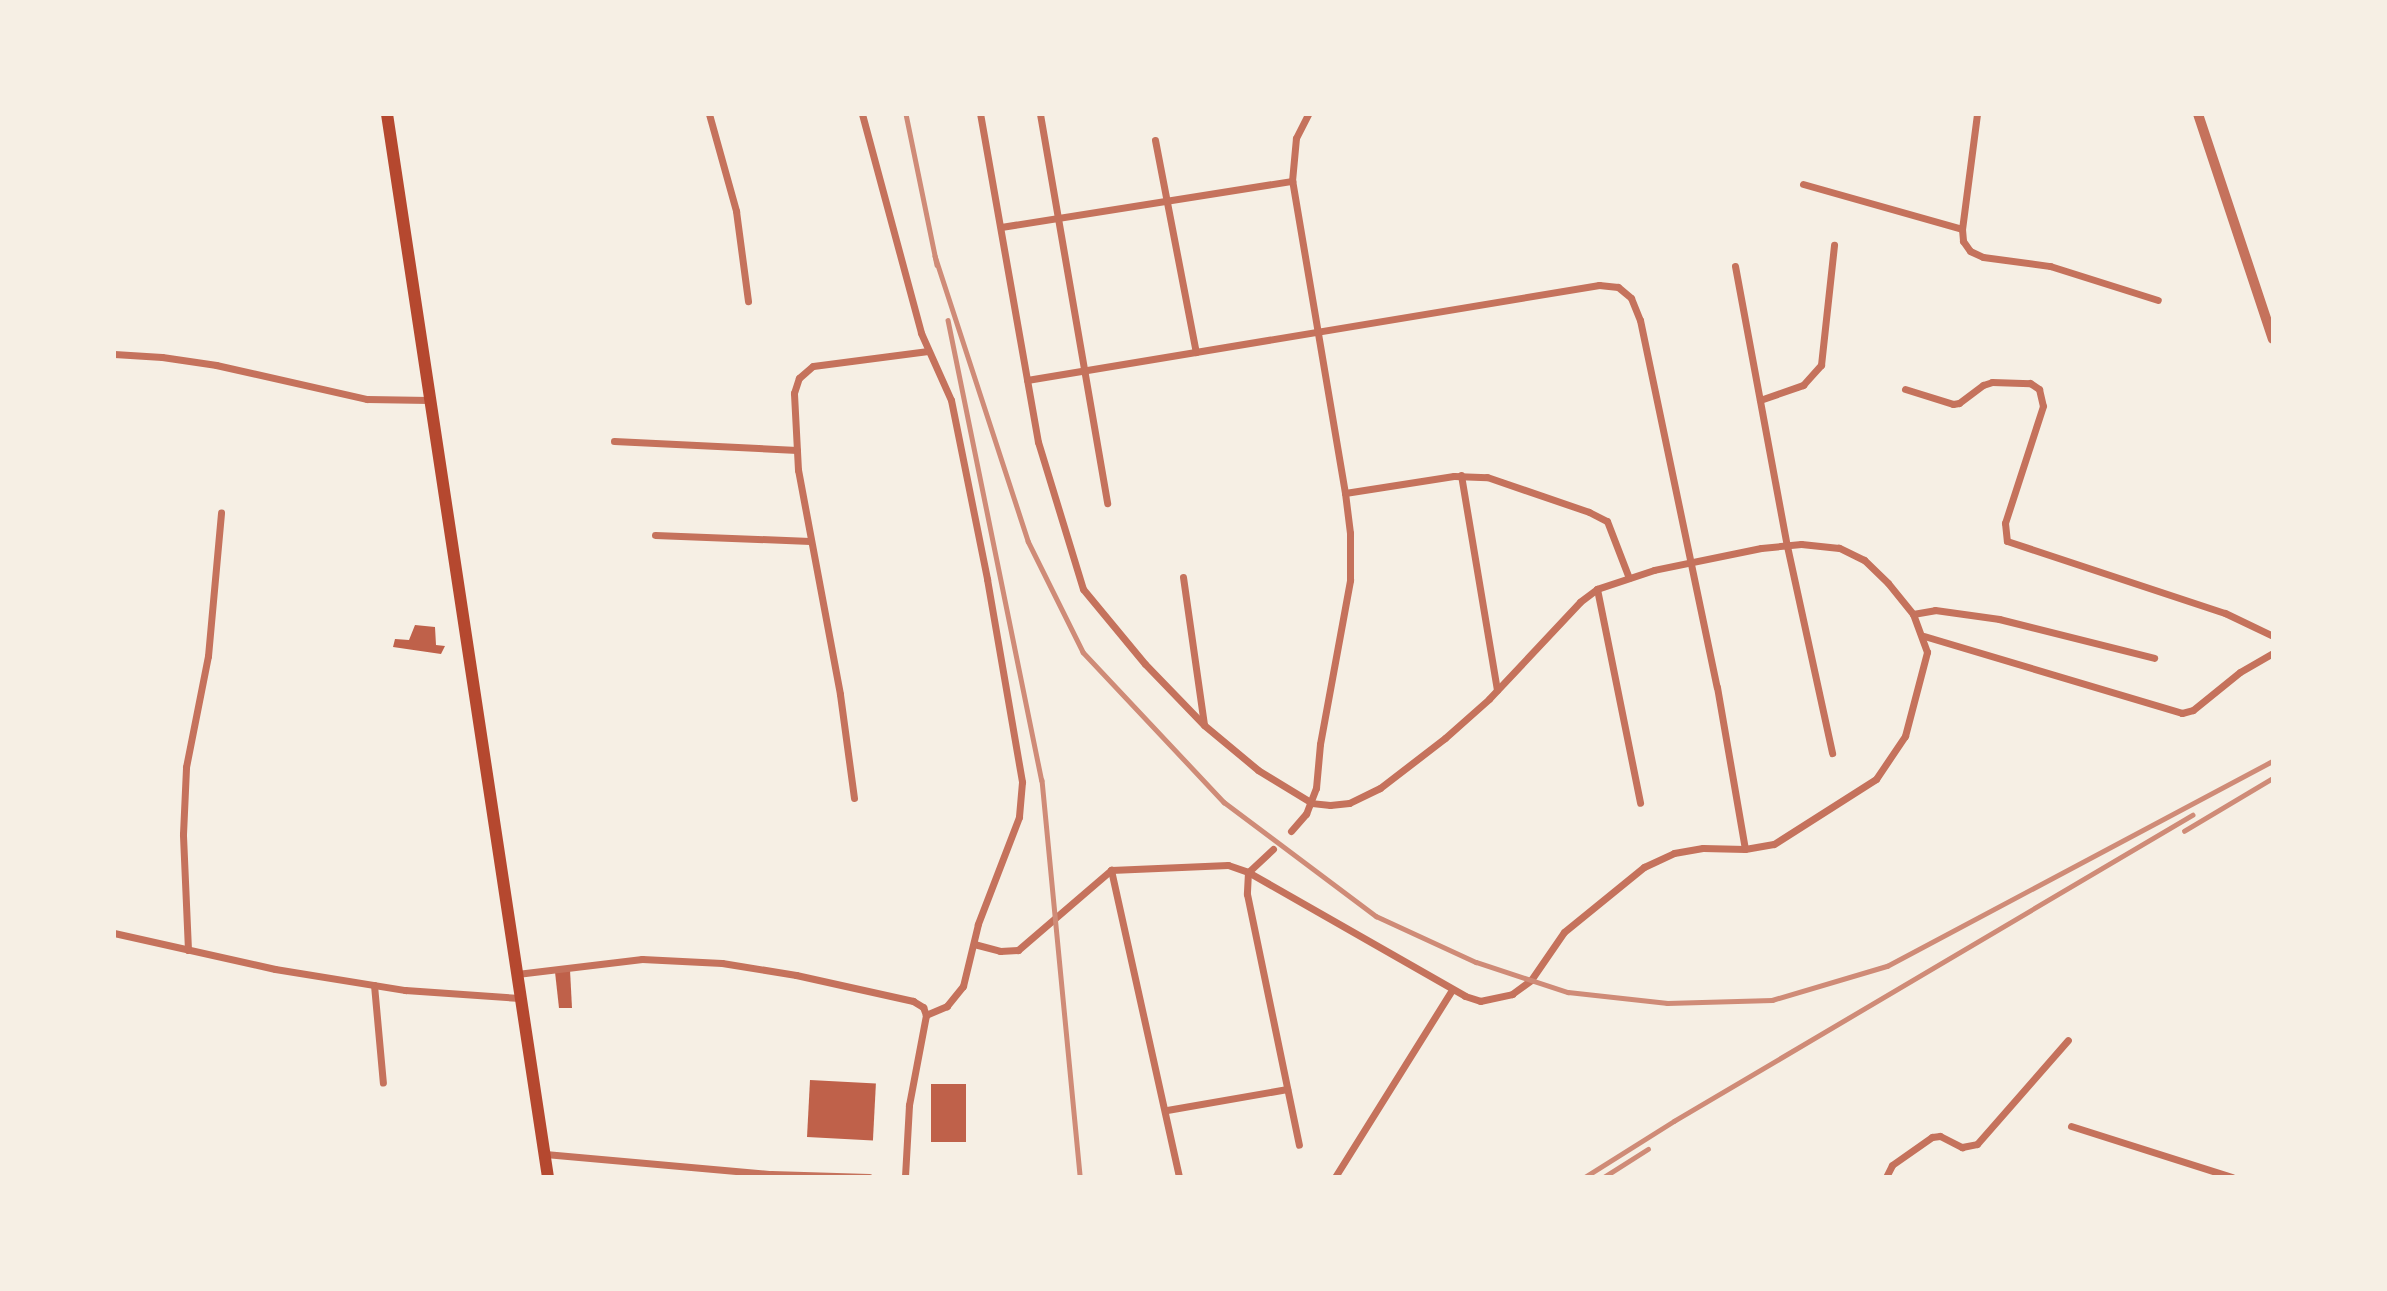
<!DOCTYPE html>
<html>
<head>
<meta charset="utf-8">
<style>
  body { margin:0 }
  #map { position:relative; width:2387px; height:1291px; overflow:hidden; background:#f6efe4; font-family:Georgia,serif }
  div>[style] { position:absolute }
  .building>* { inset:0; background:#bf614a; transform-origin:0 0 }
  .minor>* { height:7px; margin:-3.5px; padding:0 3.5px; transform-origin:3.5px; border-radius:3.5px; background:#c5725c }
  .tertiary>* { height:10px; margin:-5px; padding:0 5px; transform-origin:5px; border-radius:5px; background:#c5725c }
  .secondary>* { height:12px; margin:-6px; padding:0 6px; transform-origin:6px; border-radius:6px; background:#b5482f }
  .rail>* { height:4.5px; margin:-2.25px; padding:0 2.25px; transform-origin:2.25px; border-radius:2.25px; background:#cf8b77 }
  span { translate:-50% -50%; white-space:nowrap; text-align:center; line-height:1.15; -webkit-text-stroke:5px #f6efe4; paint-order:stroke }
  .frame { position:absolute; inset:0; border:116px solid #f6efe4; pointer-events:none }
</style>
</head>
<body>
<div id="map">
  <div class="building">
    <i style="clip-path:polygon(415px 625px,435px 627px,436px 645px,445px 646px,441px 654px,393px 647px,395px 639px,409px 640px)"></i>
    <i style="clip-path:polygon(570px 970px,572px 1008px,559px 1008px,555px 972px)"></i>
    <i style="left:810px;top:1080px;width:66px;height:57px;rotate:3deg"></i>
    <i style="left:931px;top:1084px;width:35px;height:58px"></i>
  </div>
  <div class="minor">
    <i style="left:709px;top:114px;width:101px;rotate:74.4deg"></i>
    <i style="left:736px;top:211px;width:91px;rotate:82.4deg"></i>
    <i style="left:862px;top:114px;width:227px;rotate:74.9deg"></i>
    <i style="left:921px;top:333px;width:73px;rotate:65.9deg"></i>
    <i style="left:951px;top:400px;width:183px;rotate:78.6deg"></i>
    <i style="left:987px;top:579px;width:206px;rotate:80.2deg"></i>
    <i style="left:1022px;top:782px;width:35px;rotate:95deg"></i>
    <i style="left:1019px;top:817px;width:115px;rotate:111deg"></i>
    <i style="left:978px;top:924px;width:64px;rotate:103.6deg"></i>
    <i style="left:963px;top:986px;width:26px;rotate:129deg"></i>
    <i style="left:947px;top:1006px;width:23px;rotate:157deg"></i>
    <i style="left:1040px;top:114px;width:395px;rotate:80.2deg"></i>
    <i style="left:1977px;top:114px;width:116px;rotate:97.4deg"></i>
    <i style="left:1962px;top:229px;width:12px;rotate:85deg"></i>
    <i style="left:1963px;top:241px;width:12px;rotate:55deg"></i>
    <i style="left:1970px;top:251px;width:14px;rotate:25deg"></i>
    <i style="left:1983px;top:257px;width:68px;rotate:7.7deg"></i>
    <i style="left:2050px;top:266px;width:113px;rotate:17.5deg"></i>
    <i style="left:1155px;top:140px;width:216px;rotate:79.1deg"></i>
    <i style="left:1803px;top:184px;width:165px;rotate:15.8deg"></i>
    <i style="left:1001px;top:227px;width:295px;rotate:-9deg"></i>
    <i style="left:1735px;top:266px;width:285px;rotate:79.5deg"></i>
    <i style="left:1787px;top:546px;width:212px;rotate:77.7deg"></i>
    <i style="left:114px;top:354px;width:48px;rotate:3.6deg"></i>
    <i style="left:162px;top:357px;width:55px;rotate:8.4deg"></i>
    <i style="left:216px;top:365px;width:155px;rotate:12.7deg"></i>
    <i style="left:367px;top:399px;width:62px;rotate:0.9deg"></i>
    <i style="left:1027px;top:380px;width:580px;rotate:-9.43deg"></i>
    <i style="left:1599px;top:285px;width:19px;rotate:6deg"></i>
    <i style="left:1618px;top:287px;width:17px;rotate:40deg"></i>
    <i style="left:1631px;top:298px;width:24px;rotate:68deg"></i>
    <i style="left:1640px;top:320px;width:375px;rotate:78.2deg"></i>
    <i style="left:1717px;top:687px;width:164px;rotate:80.2deg"></i>
    <i style="left:1905px;top:389px;width:50px;rotate:17.4deg"></i>
    <i style="left:1953px;top:404px;width:6px;rotate:-9deg"></i>
    <i style="left:1959px;top:403px;width:30px;rotate:-37deg"></i>
    <i style="left:1983px;top:385px;width:9px;rotate:-18deg"></i>
    <i style="left:1992px;top:382px;width:38px;rotate:2deg"></i>
    <i style="left:2030px;top:383px;width:11px;rotate:34deg"></i>
    <i style="left:2039px;top:389px;width:17px;rotate:77deg"></i>
    <i style="left:2043px;top:406px;width:123px;rotate:108deg"></i>
    <i style="left:2005px;top:523px;width:18px;rotate:84deg"></i>
    <i style="left:2007px;top:541px;width:230px;rotate:18.3deg"></i>
    <i style="left:2225px;top:613px;width:53px;rotate:25.6deg"></i>
    <i style="left:1760px;top:400px;width:46px;rotate:-19.2deg"></i>
    <i style="left:1803px;top:385px;width:27px;rotate:-48deg"></i>
    <i style="left:1821px;top:365px;width:121px;rotate:-83.8deg"></i>
    <i style="left:614px;top:441px;width:183px;rotate:2.8deg"></i>
    <i style="left:1461px;top:475px;width:218px;rotate:80.5deg"></i>
    <i style="left:1345px;top:493px;width:110px;rotate:-8.9deg"></i>
    <i style="left:1454px;top:476px;width:33px;rotate:2deg"></i>
    <i style="left:1487px;top:477px;width:108px;rotate:18.9deg"></i>
    <i style="left:1589px;top:512px;width:20px;rotate:27deg"></i>
    <i style="left:1607px;top:521px;width:61px;rotate:68.9deg"></i>
    <i style="left:655px;top:535px;width:155px;rotate:2.2deg"></i>
    <i style="left:1183px;top:577px;width:149px;rotate:81.9deg"></i>
    <i style="left:1597px;top:589px;width:218px;rotate:78.6deg"></i>
    <i style="left:1913px;top:614px;width:22px;rotate:-10deg"></i>
    <i style="left:1935px;top:610px;width:65px;rotate:8deg"></i>
    <i style="left:1999px;top:619px;width:160px;rotate:14.1deg"></i>
    <i style="left:1924px;top:636px;width:269px;rotate:16.6deg"></i>
    <i style="left:2182px;top:713px;width:11px;rotate:-15deg"></i>
    <i style="left:2193px;top:710px;width:60px;rotate:-39deg"></i>
    <i style="left:2240px;top:672px;width:38px;rotate:-30deg"></i>
    <i style="left:854px;top:798px;width:105px;rotate:-97.7deg"></i>
    <i style="left:840px;top:694px;width:228px;rotate:-100.6deg"></i>
    <i style="left:798px;top:470px;width:77px;rotate:-93deg"></i>
    <i style="left:794px;top:393px;width:16px;rotate:-72deg"></i>
    <i style="left:799px;top:378px;width:18px;rotate:-41deg"></i>
    <i style="left:813px;top:366px;width:116px;rotate:-7.4deg"></i>
    <i style="left:1291px;top:831px;width:23px;rotate:-49deg"></i>
    <i style="left:1306px;top:814px;width:28px;rotate:-69deg"></i>
    <i style="left:1316px;top:788px;width:44px;rotate:-84.8deg"></i>
    <i style="left:1320px;top:744px;width:167px;rotate:-79.6deg"></i>
    <i style="left:1350px;top:580px;width:47px;rotate:-90deg"></i>
    <i style="left:1350px;top:533px;width:40px;rotate:-97.1deg"></i>
    <i style="left:1345px;top:493px;width:316px;rotate:-99.6deg"></i>
    <i style="left:1292px;top:181px;width:43px;rotate:-84.7deg"></i>
    <i style="left:1296px;top:138px;width:27px;rotate:-63deg"></i>
    <i style="left:1273px;top:849px;width:34px;rotate:137deg"></i>
    <i style="left:1248px;top:872px;width:22px;rotate:93deg"></i>
    <i style="left:1247px;top:894px;width:256px;rotate:78.3deg"></i>
    <i style="left:1111px;top:870px;width:314px;rotate:77.5deg"></i>
    <i style="left:114px;top:933px;width:165px;rotate:12.6deg"></i>
    <i style="left:275px;top:969px;width:132px;rotate:9.2deg"></i>
    <i style="left:405px;top:990px;width:115px;rotate:4deg"></i>
    <i style="left:974px;top:944px;width:27px;rotate:15deg"></i>
    <i style="left:1000px;top:951px;width:18px;rotate:-3deg"></i>
    <i style="left:1018px;top:950px;width:123px;rotate:-40.7deg"></i>
    <i style="left:1111px;top:870px;width:117px;rotate:-2.4deg"></i>
    <i style="left:1228px;top:865px;width:21px;rotate:19deg"></i>
    <i style="left:1248px;top:872px;width:250px;rotate:29.7deg"></i>
    <i style="left:1465px;top:996px;width:16px;rotate:18deg"></i>
    <i style="left:1480px;top:1001px;width:33px;rotate:-12deg"></i>
    <i style="left:1512px;top:994px;width:24px;rotate:-36deg"></i>
    <i style="left:1531px;top:980px;width:58px;rotate:-55.5deg"></i>
    <i style="left:1564px;top:932px;width:103px;rotate:-39.1deg"></i>
    <i style="left:1644px;top:867px;width:33px;rotate:-25deg"></i>
    <i style="left:1674px;top:853px;width:29px;rotate:-10deg"></i>
    <i style="left:1703px;top:848px;width:42px;rotate:1.4deg"></i>
    <i style="left:1745px;top:849px;width:29px;rotate:-10deg"></i>
    <i style="left:1774px;top:844px;width:121px;rotate:-32.5deg"></i>
    <i style="left:1876px;top:779px;width:52px;rotate:-56deg"></i>
    <i style="left:1905px;top:736px;width:87px;rotate:-75.3deg"></i>
    <i style="left:1927px;top:652px;width:40px;rotate:-110.2deg"></i>
    <i style="left:1913px;top:614px;width:40px;rotate:-129deg"></i>
    <i style="left:1888px;top:583px;width:33px;rotate:-136deg"></i>
    <i style="left:1864px;top:560px;width:28px;rotate:-154deg"></i>
    <i style="left:1839px;top:548px;width:38px;rotate:-174deg"></i>
    <i style="left:1801px;top:544px;width:40px;rotate:174.3deg"></i>
    <i style="left:1761px;top:548px;width:109px;rotate:168.4deg"></i>
    <i style="left:1654px;top:570px;width:60px;rotate:161.6deg"></i>
    <i style="left:1597px;top:589px;width:21px;rotate:143deg"></i>
    <i style="left:1580px;top:602px;width:133px;rotate:133.2deg"></i>
    <i style="left:1489px;top:699px;width:59px;rotate:138.4deg"></i>
    <i style="left:1445px;top:738px;width:82px;rotate:142.4deg"></i>
    <i style="left:1380px;top:788px;width:34px;rotate:154deg"></i>
    <i style="left:1349px;top:803px;width:19px;rotate:174deg"></i>
    <i style="left:1330px;top:805px;width:18px;rotate:-174deg"></i>
    <i style="left:1312px;top:803px;width:63px;rotate:-148.6deg"></i>
    <i style="left:1258px;top:770px;width:70px;rotate:-140.2deg"></i>
    <i style="left:1204px;top:725px;width:85px;rotate:-134deg"></i>
    <i style="left:1145px;top:664px;width:97px;rotate:-129.6deg"></i>
    <i style="left:1083px;top:589px;width:154px;rotate:-107deg"></i>
    <i style="left:1038px;top:442px;width:333px;rotate:-100deg"></i>
    <i style="left:188px;top:950px;width:116px;rotate:-92.5deg"></i>
    <i style="left:183px;top:834px;width:67px;rotate:-87.4deg"></i>
    <i style="left:186px;top:767px;width:113px;rotate:-78.8deg"></i>
    <i style="left:208px;top:656px;width:144px;rotate:-84.8deg"></i>
    <i style="left:517px;top:974px;width:126px;rotate:-6.8deg"></i>
    <i style="left:642px;top:959px;width:80px;rotate:2.9deg"></i>
    <i style="left:722px;top:963px;width:75px;rotate:9.2deg"></i>
    <i style="left:796px;top:975px;width:120px;rotate:12.5deg"></i>
    <i style="left:913px;top:1001px;width:12px;rotate:31deg"></i>
    <i style="left:923px;top:1007px;width:9px;rotate:69deg"></i>
    <i style="left:926px;top:1015px;width:92px;rotate:100.7deg"></i>
    <i style="left:909px;top:1105px;width:72px;rotate:93.2deg"></i>
    <i style="left:374px;top:985px;width:98px;rotate:84.8deg"></i>
    <i style="left:1167px;top:1110px;width:122px;rotate:-9.9deg"></i>
    <i style="left:2071px;top:1126px;width:169px;rotate:17.6deg"></i>
    <i style="left:545px;top:1154px;width:227px;rotate:5.1deg"></i>
    <i style="left:771px;top:1174px;width:98px;rotate:1.8deg"></i>
    <i style="left:1335px;top:1177px;width:221px;rotate:-58deg"></i>
    <i style="left:1886px;top:1177px;width:13px;rotate:-63deg"></i>
    <i style="left:1892px;top:1165px;width:49px;rotate:-35deg"></i>
    <i style="left:1932px;top:1137px;width:8px;rotate:-7deg"></i>
    <i style="left:1940px;top:1136px;width:25px;rotate:27deg"></i>
    <i style="left:1962px;top:1147px;width:15px;rotate:-11deg"></i>
    <i style="left:1977px;top:1144px;width:138px;rotate:-48.8deg"></i>
  </div>
  <div class="tertiary">
    <i style="left:2198px;top:114px;width:237px;rotate:71.6deg"></i>
  </div>
  <div class="secondary">
    <i style="left:387px;top:114px;width:1075px;rotate:81.39deg"></i>
  </div>
  <div class="rail">
    <i style="left:906px;top:114px;width:154px;rotate:78.4deg"></i>
    <i style="left:935px;top:256px;width:300px;rotate:71.9deg"></i>
    <i style="left:1028px;top:541px;width:124px;rotate:63.6deg"></i>
    <i style="left:1083px;top:652px;width:206px;rotate:46.8deg"></i>
    <i style="left:1224px;top:802px;width:190px;rotate:36.9deg"></i>
    <i style="left:1376px;top:916px;width:110px;rotate:24.7deg"></i>
    <i style="left:1476px;top:962px;width:97px;rotate:18.1deg"></i>
    <i style="left:1568px;top:992px;width:100px;rotate:6.3deg"></i>
    <i style="left:1667px;top:1003px;width:105px;rotate:-1.6deg"></i>
    <i style="left:1772px;top:1000px;width:120px;rotate:-16.5deg"></i>
    <i style="left:1887px;top:966px;width:437px;rotate:-28deg"></i>
    <i style="left:948px;top:320px;width:470px;rotate:78.5deg"></i>
    <i style="left:1042px;top:780px;width:399px;rotate:84.5deg"></i>
    <i style="left:2184px;top:831px;width:104px;rotate:-30.8deg"></i>
    <i style="left:1585px;top:1177px;width:105px;rotate:-32.2deg"></i>
    <i style="left:1674px;top:1121px;width:602px;rotate:-30.57deg"></i>
    <i style="left:1604px;top:1177px;width:52px;rotate:-32.5deg"></i>
  </div>
  <div class="frame"></div>
</div>
</body>
</html>
